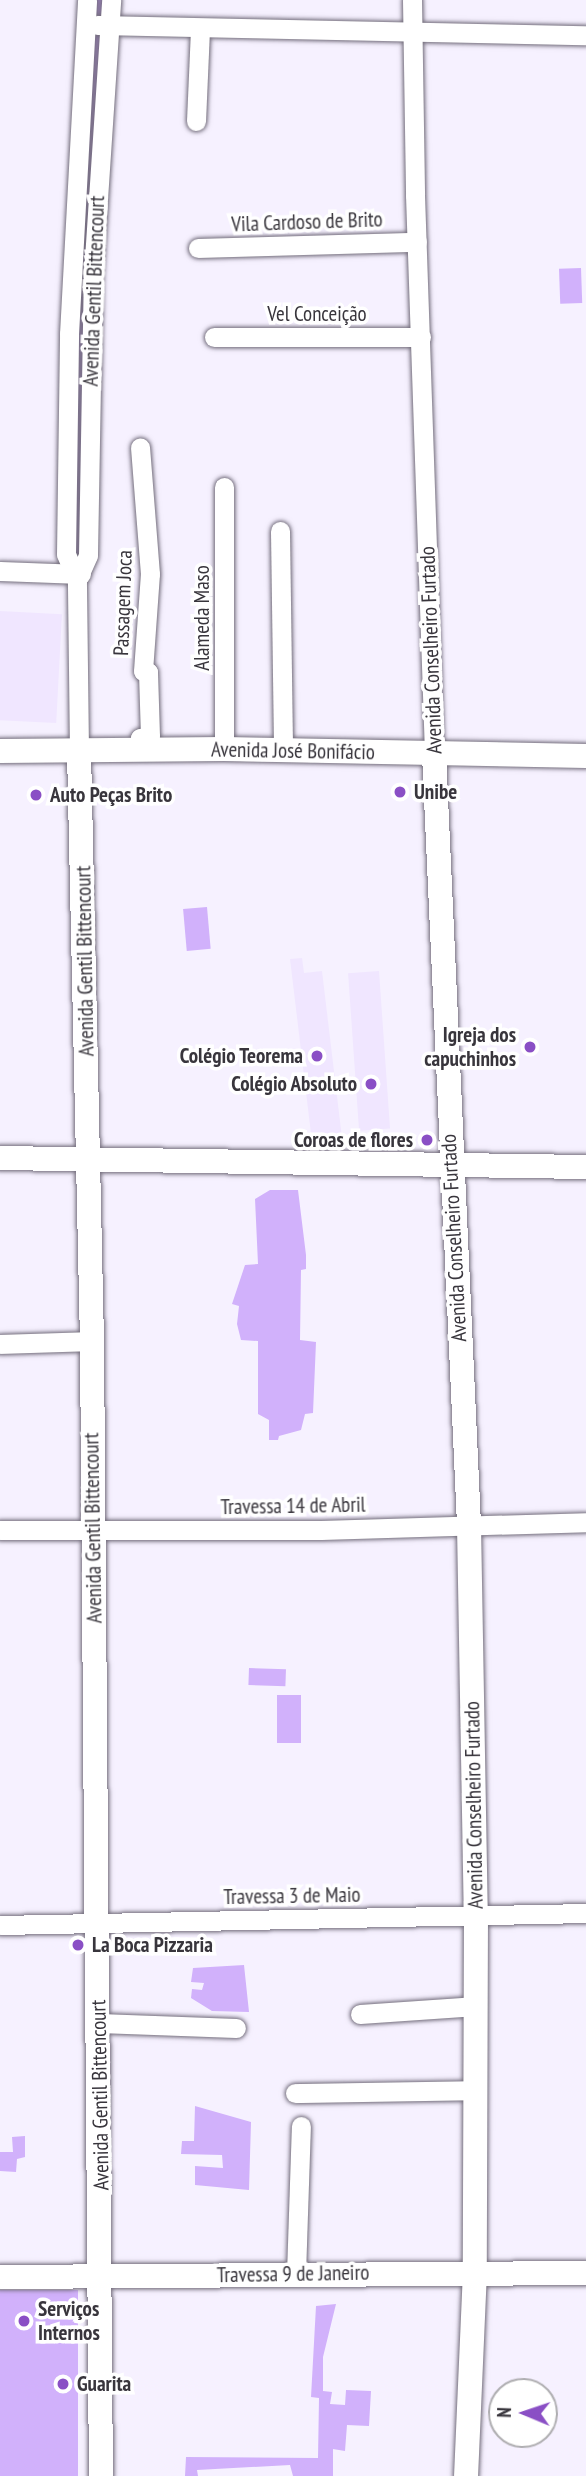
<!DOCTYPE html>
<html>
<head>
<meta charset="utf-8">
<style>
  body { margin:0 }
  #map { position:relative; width:586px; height:2476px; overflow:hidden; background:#f6f1ff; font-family:"PT Sans Narrow",sans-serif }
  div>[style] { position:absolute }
  .built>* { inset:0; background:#f0e6ff; transform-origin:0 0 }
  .green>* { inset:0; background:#d1b1fb; transform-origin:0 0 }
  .water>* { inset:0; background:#ac86da }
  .roads { filter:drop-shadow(0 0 2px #746e7d) drop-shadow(0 0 2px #746e7d) }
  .minor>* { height:19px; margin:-9.5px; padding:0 9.5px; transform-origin:9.5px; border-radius:9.5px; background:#fff }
  .major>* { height:24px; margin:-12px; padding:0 12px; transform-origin:12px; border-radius:12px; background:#fff }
  .dots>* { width:19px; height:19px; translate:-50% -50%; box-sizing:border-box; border:4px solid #fff; border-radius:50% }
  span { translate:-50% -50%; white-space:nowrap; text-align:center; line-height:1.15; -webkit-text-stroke:7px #fff; paint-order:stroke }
  .street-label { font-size:21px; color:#38353c }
  .poi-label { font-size:21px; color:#38353c; font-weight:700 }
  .left { translate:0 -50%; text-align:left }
  .right { translate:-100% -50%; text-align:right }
  .north { position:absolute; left:488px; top:2378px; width:70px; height:70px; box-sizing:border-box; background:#fff; border:2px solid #afaeb1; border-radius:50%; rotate:272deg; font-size:19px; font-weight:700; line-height:28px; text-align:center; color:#38353c }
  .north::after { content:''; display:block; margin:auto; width:24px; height:32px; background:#8a4fc5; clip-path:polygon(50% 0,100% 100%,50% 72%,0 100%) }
</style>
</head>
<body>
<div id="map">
  <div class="built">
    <i style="left:0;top:611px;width:62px;height:109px;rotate:3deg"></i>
    <i style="clip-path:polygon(302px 958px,304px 973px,322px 971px,342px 1138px,312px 1142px,290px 959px)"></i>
    <i style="left:379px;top:971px;width:158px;height:31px;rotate:86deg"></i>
  </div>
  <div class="green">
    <i style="left:581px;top:268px;width:35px;height:22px;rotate:88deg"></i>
    <i style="left:207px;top:907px;width:42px;height:24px;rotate:85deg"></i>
    <i style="clip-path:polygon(270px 1190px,298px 1190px,306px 1255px,306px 1269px,301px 1270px,300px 1340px,316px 1342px,313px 1413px,305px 1414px,301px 1430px,279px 1436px,278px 1440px,269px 1440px,269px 1420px,258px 1414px,258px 1341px,241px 1340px,237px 1324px,239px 1306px,232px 1304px,245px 1265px,258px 1264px,255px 1199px)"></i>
    <i style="left:249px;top:1668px;width:37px;height:17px;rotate:2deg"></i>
    <i style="left:277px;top:1695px;width:24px;height:48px"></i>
    <i style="clip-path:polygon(244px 1965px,249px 2012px,212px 2011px,191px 1998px,192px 1989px,202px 1990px,204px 1983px,191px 1982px,193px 1968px)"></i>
    <i style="clip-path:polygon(195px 2106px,251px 2122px,249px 2190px,195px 2185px,195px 2166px,223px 2168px,222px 2155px,181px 2154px,182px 2141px,194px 2141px)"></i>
    <i style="clip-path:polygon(25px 2136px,25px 2157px,17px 2159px,16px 2172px,0 2171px,0 2152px,13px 2152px,12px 2137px)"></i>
    <i style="left:0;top:2290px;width:78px;height:186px"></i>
    <i style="clip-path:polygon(336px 2304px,323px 2357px,323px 2391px,332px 2392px,330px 2404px,345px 2405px,346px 2390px,371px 2391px,369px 2426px,347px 2425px,345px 2451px,333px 2449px,333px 2476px,293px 2476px,290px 2465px,197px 2470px,198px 2476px,185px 2476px,186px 2457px,318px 2458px,319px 2398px,311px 2397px,316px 2306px)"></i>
  </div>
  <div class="water">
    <i style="clip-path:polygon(94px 0,103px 0,82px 562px,71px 560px,75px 391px)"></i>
  </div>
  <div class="roads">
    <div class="minor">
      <i style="left:412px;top:0;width:195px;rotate:89.1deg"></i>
      <i style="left:415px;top:195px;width:559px;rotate:88.05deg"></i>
      <i style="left:97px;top:25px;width:489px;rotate:1.2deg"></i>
      <i style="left:196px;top:121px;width:92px;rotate:-87.5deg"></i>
      <i style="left:198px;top:248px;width:219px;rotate:-1.6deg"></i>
      <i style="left:214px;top:337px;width:207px"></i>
      <i style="left:224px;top:487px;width:262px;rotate:90deg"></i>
      <i style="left:280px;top:531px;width:219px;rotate:89.2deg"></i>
      <i style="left:0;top:571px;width:81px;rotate:2.1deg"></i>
      <i style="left:77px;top:580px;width:27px;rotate:-66deg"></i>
      <i style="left:88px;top:555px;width:281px;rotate:-89deg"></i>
      <i style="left:93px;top:274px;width:275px;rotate:-86.2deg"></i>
      <i style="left:140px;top:750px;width:12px;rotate:-90deg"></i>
      <i style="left:140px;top:738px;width:10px;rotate:-11deg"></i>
      <i style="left:150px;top:736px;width:64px;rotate:-91.8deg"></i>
      <i style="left:148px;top:672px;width:5px;rotate:-169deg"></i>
      <i style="left:143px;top:671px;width:97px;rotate:-85.9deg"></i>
      <i style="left:150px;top:574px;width:127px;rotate:-94.5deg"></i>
      <i style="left:79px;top:751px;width:171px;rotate:-90.7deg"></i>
      <i style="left:77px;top:580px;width:28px;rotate:-113deg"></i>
      <i style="left:66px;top:554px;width:220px;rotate:-89.2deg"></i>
      <i style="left:69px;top:334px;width:334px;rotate:-86.9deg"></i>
      <i style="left:0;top:1344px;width:92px;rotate:-1.9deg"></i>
      <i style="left:0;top:1530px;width:321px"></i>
      <i style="left:321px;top:1530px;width:265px;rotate:-1.7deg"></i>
      <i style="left:0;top:1925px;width:586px;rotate:-1.17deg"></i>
      <i style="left:360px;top:2014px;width:117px;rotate:-3.9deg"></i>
      <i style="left:99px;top:2023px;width:137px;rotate:2.1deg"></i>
      <i style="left:295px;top:2093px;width:182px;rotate:-0.9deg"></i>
      <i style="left:296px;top:2274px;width:148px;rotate:-88.1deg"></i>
    </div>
    <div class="major">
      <i style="left:0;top:751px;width:224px;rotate:-0.5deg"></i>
      <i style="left:224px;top:749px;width:362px;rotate:1.1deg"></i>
      <i style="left:79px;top:751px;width:590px;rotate:88.74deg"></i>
      <i style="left:92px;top:1341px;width:1135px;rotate:89.55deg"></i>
      <i style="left:434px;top:754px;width:772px;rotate:87.4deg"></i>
      <i style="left:469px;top:1525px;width:390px;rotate:89deg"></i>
      <i style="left:476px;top:1915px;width:356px;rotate:90.2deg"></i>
      <i style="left:475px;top:2271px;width:205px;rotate:92.5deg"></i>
      <i style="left:0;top:1158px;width:586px;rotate:0.88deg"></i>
      <i style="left:0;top:2277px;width:586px;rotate:-0.39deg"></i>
    </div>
  </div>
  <div class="dots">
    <i style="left:400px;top:792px;background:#8a4fc5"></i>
    <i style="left:36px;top:795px;background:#8a4fc5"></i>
    <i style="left:530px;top:1047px;background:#8a4fc5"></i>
    <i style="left:317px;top:1056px;background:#8a4fc5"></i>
    <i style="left:371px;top:1084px;background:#8a4fc5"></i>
    <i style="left:427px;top:1140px;background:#8a4fc5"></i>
    <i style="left:78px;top:1945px;background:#8a4fc5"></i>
    <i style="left:24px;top:2321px;background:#8a4fc5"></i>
    <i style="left:63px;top:2384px;background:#8a4fc5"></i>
  </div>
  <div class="street-label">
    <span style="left:307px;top:222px;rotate:-2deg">Vila Cardoso de Brito</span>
    <span style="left:94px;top:291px;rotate:-88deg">Avenida Gentil Bittencourt</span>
    <span style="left:317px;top:314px">Vel Conceição</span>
    <span style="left:123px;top:603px;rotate:-88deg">Passagem Joca</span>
    <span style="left:202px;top:618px;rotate:-90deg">Alameda Maso</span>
    <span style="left:431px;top:650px;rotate:-92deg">Avenida Conselheiro Furtado</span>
    <span style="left:293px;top:751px;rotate:1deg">Avenida José Bonifácio</span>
    <span style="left:85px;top:961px;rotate:-91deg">Avenida Gentil Bittencourt</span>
    <span style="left:454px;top:1238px;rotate:-93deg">Avenida Conselheiro Furtado</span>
    <span style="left:293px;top:1506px;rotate:-1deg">Travessa 14 de Abril</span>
    <span style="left:93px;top:1528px;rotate:-91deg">Avenida Gentil Bittencourt</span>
    <span style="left:474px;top:1805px;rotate:-91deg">Avenida Conselheiro Furtado</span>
    <span style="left:292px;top:1896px;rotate:-1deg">Travessa 3 de Maio</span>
    <span style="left:100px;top:2095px;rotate:-91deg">Avenida Gentil Bittencourt</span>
    <span style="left:293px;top:2274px;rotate:-1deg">Travessa 9 de Janeiro</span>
  </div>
  <div class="poi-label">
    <span class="left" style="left:414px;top:792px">Unibe</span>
    <span class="left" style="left:50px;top:795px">Auto Peças Brito</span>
    <span class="right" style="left:516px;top:1047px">Igreja dos<br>capuchinhos</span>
    <span class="right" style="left:303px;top:1056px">Colégio Teorema</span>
    <span class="right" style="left:357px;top:1084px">Colégio Absoluto</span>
    <span class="right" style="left:413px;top:1140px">Coroas de flores</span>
    <span class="left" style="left:92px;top:1945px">La Boca Pizzaria</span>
    <span class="left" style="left:38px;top:2321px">Serviços<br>Internos</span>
    <span class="left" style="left:77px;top:2384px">Guarita</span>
  </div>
  <div class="north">N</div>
</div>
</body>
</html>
